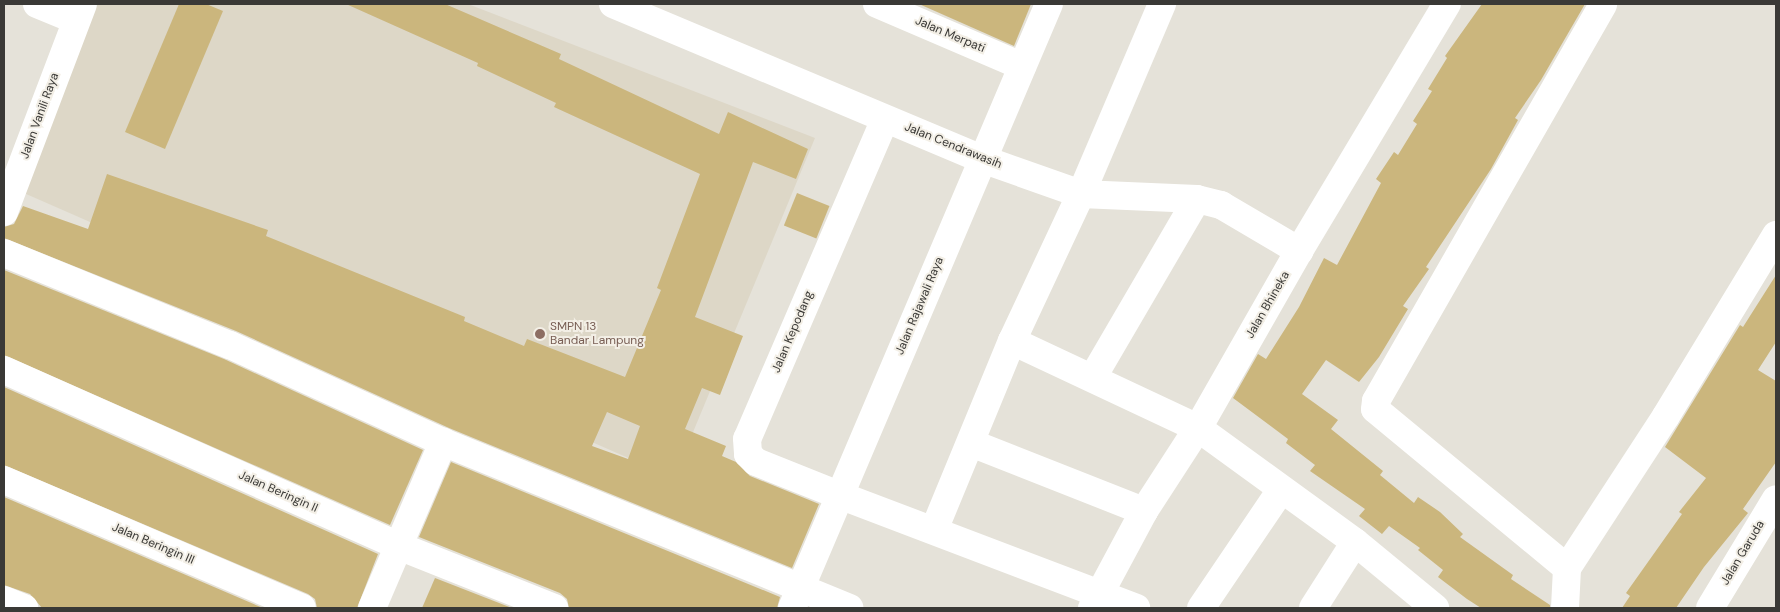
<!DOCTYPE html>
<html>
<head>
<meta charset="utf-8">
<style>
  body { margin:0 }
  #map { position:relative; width:1780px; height:612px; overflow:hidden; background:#e5e2d9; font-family:"DM Sans",sans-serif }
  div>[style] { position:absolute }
  .built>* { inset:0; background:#ddd7c7 }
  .building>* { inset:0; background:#cbb67d; transform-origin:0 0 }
  .minor>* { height:28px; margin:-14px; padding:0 14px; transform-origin:14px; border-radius:14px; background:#fff }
  .dots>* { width:14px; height:14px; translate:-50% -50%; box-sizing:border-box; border:2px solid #f3efe6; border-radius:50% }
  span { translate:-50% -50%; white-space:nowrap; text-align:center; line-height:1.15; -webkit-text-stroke:4px #f3efe6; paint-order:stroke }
  .street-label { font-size:12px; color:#3a3936 }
  .education-label { font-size:12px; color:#785e54 }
  .left { translate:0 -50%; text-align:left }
  .frame { position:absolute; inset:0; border:5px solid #3a3936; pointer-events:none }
</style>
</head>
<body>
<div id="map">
  <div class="built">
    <i style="clip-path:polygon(97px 4px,468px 4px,815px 138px,674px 478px,17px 190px)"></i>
  </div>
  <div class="building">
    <i style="clip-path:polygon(179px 4px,206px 4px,223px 11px,165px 149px,125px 132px)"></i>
    <i style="clip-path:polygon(evenodd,346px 4px,445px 4px,561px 54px,559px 59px,719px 134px,728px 112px,808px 149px,796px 179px,753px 162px,695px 317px,743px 336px,720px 395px,702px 388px,685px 429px,726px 446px,722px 456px,736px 462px,750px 476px,819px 504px,792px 568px,449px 428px,236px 331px,4px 238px,4px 227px,14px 224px,23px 206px,88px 229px,107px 174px,268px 230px,266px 236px,465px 317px,464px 321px,524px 346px,527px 339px,625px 377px,661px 290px,657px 288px,700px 174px,554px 107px,556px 103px,477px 66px,478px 63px,346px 4px,607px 412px,640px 426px,628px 459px,592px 446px,607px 412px)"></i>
    <i style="clip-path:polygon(919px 4px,1031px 4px,1014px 46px)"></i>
    <i style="clip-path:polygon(1482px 4px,1585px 4px,1541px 80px,1515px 118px,1518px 120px,1491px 169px,1426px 267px,1429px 269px,1403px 306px,1408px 309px,1379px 357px,1359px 382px,1326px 360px,1302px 394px,1338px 420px,1331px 429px,1383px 471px,1380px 475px,1414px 503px,1418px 497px,1440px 512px,1463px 534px,1460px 537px,1513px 575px,1511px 579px,1550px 605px,1550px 608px,1481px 608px,1467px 599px,1438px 577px,1443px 570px,1418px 550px,1420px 548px,1389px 526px,1382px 534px,1359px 516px,1365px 509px,1310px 471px,1315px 465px,1286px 443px,1288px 439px,1233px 398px,1258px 354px,1266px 359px,1299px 307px,1324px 258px,1337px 265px,1381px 183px,1376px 179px,1394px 152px,1398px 155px,1417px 124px,1413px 121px,1432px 91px,1428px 89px,1447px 58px,1445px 56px)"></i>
    <i style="left:797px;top:193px;width:35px;height:35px;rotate:22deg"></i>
    <i style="clip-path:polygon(4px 270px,224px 359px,423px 450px,390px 525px,4px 355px)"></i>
    <i style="clip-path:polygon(1776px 275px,1776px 342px,1758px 370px,1776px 381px,1776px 462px,1743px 509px,1748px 513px,1704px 567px,1676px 608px,1622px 608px,1630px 596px,1626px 593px,1682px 514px,1679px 512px,1706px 478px,1665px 447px,1740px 325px,1743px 327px)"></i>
    <i style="clip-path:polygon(4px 387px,378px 554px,357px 608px,317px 608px,315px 599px,308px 594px,4px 465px)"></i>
    <i style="clip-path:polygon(451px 462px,780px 597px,777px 608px,569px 608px,567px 599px,560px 593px,419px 537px)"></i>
    <i style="clip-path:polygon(4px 497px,263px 608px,42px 608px,30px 594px,4px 585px)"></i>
    <i style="clip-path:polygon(435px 578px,512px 608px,422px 608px)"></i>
  </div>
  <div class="minor">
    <i style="left:37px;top:4px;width:42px;rotate:22.3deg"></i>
    <i style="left:613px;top:4px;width:400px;rotate:22.8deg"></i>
    <i style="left:982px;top:159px;width:105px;rotate:19.5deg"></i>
    <i style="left:1081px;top:194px;width:116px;rotate:2.5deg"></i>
    <i style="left:1197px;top:199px;width:25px;rotate:14deg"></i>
    <i style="left:1221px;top:205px;width:91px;rotate:30.5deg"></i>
    <i style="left:877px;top:4px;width:158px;rotate:23.2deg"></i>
    <i style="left:885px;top:119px;width:348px;rotate:113.3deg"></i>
    <i style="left:747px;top:439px;width:15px;rotate:86deg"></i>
    <i style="left:748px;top:454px;width:11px;rotate:45deg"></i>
    <i style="left:756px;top:462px;width:89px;rotate:21.7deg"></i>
    <i style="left:839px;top:495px;width:318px;rotate:20.8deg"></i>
    <i style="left:4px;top:212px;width:222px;rotate:-69.2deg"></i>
    <i style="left:4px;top:253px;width:244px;rotate:22.2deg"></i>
    <i style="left:230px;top:345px;width:234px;rotate:24.5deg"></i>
    <i style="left:443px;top:442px;width:439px;rotate:22.2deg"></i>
    <i style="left:1012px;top:341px;width:205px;rotate:25.1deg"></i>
    <i style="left:1198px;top:428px;width:194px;rotate:36deg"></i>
    <i style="left:1355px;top:542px;width:104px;rotate:39.5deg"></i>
    <i style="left:4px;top:370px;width:435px;rotate:24deg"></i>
    <i style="left:401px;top:547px;width:165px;rotate:21.7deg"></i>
    <i style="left:1093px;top:377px;width:206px;rotate:-59.7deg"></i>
    <i style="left:971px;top:443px;width:186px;rotate:21.5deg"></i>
    <i style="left:4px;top:480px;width:324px;rotate:23.2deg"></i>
    <i style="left:934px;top:530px;width:204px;rotate:-67.6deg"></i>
    <i style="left:1012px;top:341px;width:162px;rotate:-64.9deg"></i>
    <i style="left:1081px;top:194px;width:207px;rotate:-66.9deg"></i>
    <i style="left:1567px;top:568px;width:249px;rotate:-140.4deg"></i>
    <i style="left:1375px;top:409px;width:8px;rotate:-83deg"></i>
    <i style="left:1376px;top:401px;width:457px;rotate:-60.2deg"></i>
    <i style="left:4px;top:600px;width:22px;rotate:22deg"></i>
    <i style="left:372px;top:608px;width:181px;rotate:-66.8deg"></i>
    <i style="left:792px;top:608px;width:656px;rotate:-66.95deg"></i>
    <i style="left:1092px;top:608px;width:110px;rotate:-61.8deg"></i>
    <i style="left:1144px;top:511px;width:99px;rotate:-57deg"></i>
    <i style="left:1198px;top:428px;width:204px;rotate:-60.3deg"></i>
    <i style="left:1299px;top:251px;width:288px;rotate:-59.1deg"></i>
    <i style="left:1201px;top:608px;width:143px;rotate:-55.9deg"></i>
    <i style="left:1313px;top:608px;width:78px;rotate:-57.5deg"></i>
    <i style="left:1565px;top:608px;width:40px;rotate:-87.1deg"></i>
    <i style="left:1567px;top:568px;width:181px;rotate:-56.9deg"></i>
    <i style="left:1666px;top:416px;width:212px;rotate:-58.7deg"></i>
    <i style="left:1710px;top:608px;width:127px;rotate:-58.8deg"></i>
  </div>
  <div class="dots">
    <i style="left:540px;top:334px;background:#8d6e63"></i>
  </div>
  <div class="street-label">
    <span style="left:950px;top:35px;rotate:23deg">Jalan Merpati</span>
    <span style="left:40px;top:116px;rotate:-70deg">Jalan Vanili Raya</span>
    <span style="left:953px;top:146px;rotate:22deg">Jalan Cendrawasih</span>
    <span style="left:1268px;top:305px;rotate:-60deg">Jalan Bhineka</span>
    <span style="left:920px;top:306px;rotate:-67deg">Jalan Rajawali Raya</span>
    <span style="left:793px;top:332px;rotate:-67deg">Jalan Kepodang</span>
    <span style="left:278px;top:492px;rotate:24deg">Jalan Beringin II</span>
    <span style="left:153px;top:544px;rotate:23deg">Jalan Beringin III</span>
    <span style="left:1743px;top:553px;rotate:-59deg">Jalan Garuda</span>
  </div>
  <div class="education-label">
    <span class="left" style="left:550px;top:334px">SMPN 13<br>Bandar Lampung</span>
  </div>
  <div class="frame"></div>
</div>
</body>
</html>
